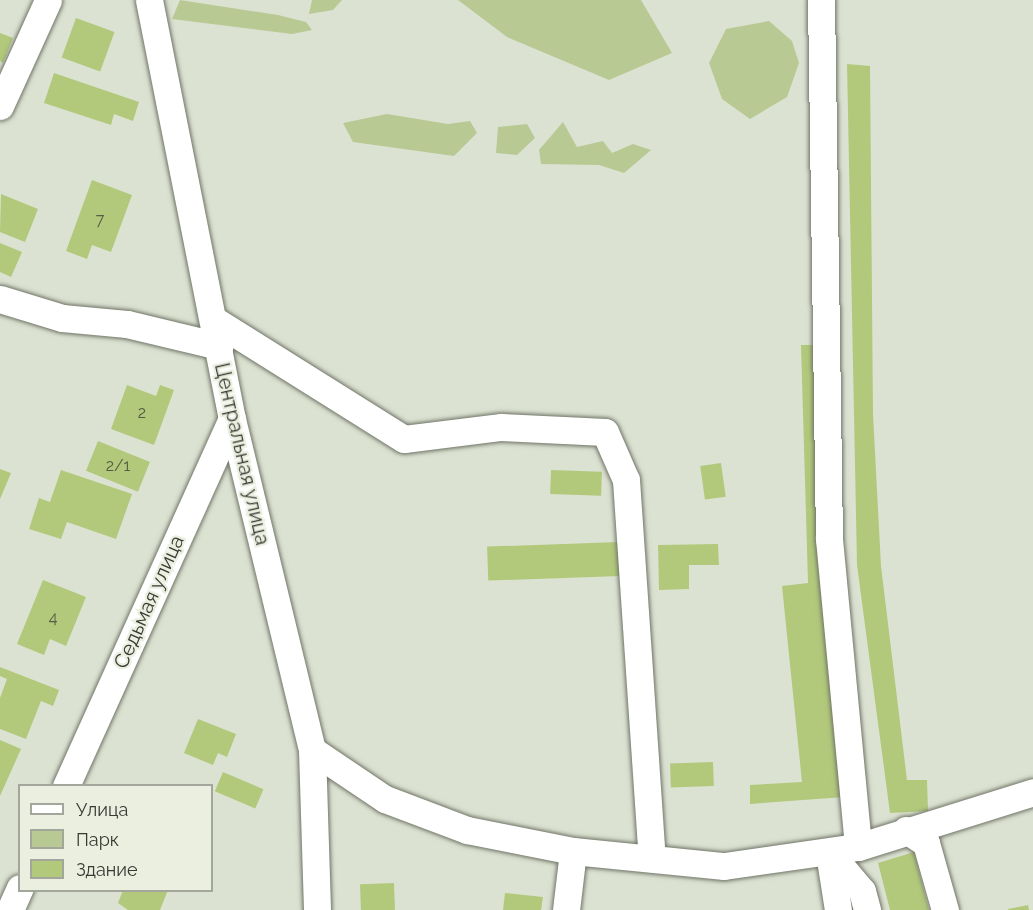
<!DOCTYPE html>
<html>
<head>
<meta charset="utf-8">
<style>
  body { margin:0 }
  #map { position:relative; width:1033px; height:910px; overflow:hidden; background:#dce2d2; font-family:Raleway,sans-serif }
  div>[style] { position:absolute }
  .green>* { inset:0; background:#b8c994 }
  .building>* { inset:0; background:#b2c97c; transform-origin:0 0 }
  .roads { filter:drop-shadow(0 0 2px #707567) drop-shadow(0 0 2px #707567) }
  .minor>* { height:27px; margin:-13.5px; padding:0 13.5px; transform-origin:13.5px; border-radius:13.5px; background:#fff }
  span { translate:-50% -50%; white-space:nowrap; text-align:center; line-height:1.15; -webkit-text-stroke:4.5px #eaefe0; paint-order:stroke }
  .number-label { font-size:16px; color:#565d45 }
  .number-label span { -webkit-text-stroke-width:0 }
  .street-label { font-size:20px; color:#373933 }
  .legend { position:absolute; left:18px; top:784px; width:195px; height:108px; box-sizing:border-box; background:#eaefe0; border:2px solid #a2a69b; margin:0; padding:8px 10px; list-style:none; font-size:18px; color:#373933 }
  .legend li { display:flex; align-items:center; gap:12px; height:30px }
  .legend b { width:30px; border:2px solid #a2a69b }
</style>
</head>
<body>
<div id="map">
  <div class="green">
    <i style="clip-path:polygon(180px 0,278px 15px,306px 22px,312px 30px,292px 34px,172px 19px)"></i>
    <i style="clip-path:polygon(312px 0,342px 0,333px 10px,309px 14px)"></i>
    <i style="clip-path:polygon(458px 0,641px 0,672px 53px,609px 80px,507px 37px)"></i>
    <i style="clip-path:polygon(769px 21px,792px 41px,799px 63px,787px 97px,750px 119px,722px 99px,709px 63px,726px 29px)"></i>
    <i style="clip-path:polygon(387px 114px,448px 124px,470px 121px,477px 133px,454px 156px,353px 142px,343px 123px)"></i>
    <i style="clip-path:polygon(563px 122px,577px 147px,603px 141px,612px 153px,633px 144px,651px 150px,624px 173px,599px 165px,541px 164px,539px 150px)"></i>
    <i style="clip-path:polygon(527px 124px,535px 138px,517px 155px,496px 153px,498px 127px)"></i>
  </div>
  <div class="building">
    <i style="left:76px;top:18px;width:41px;height:42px;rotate:20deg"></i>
    <i style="clip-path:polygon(0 33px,13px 38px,3px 63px,0 61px)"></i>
    <i style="clip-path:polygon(847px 64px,870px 66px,873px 414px,881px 566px,907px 780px,927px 780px,928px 811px,890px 813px,857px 565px)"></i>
    <i style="clip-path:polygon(54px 73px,139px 102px,133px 121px,114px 114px,111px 125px,44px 103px)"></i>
    <i style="clip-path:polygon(92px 180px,132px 195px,111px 252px,92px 245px,87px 259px,66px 251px)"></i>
    <i style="clip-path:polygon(1px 194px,38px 209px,25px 242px,0 232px)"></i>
    <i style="clip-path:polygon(0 243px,22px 252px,11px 277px,0 272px)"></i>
    <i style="clip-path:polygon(801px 345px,822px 345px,844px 797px,750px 804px,750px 785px,802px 782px,782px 586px,808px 583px)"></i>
    <i style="clip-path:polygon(127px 385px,156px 396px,160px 385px,174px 390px,154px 445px,111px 429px)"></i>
    <i style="left:98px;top:441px;width:56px;height:32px;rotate:22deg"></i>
    <i style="left:721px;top:463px;width:34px;height:21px;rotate:82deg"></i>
    <i style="clip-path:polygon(0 469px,11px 473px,0 499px)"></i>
    <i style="clip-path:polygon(61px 470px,132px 494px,116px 539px,67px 522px,61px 539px,29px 529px,39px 498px,50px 502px)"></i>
    <i style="left:551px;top:470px;width:51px;height:24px;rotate:2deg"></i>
    <i style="left:619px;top:542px;width:34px;height:132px;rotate:88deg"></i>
    <i style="clip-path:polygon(718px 544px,719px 565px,689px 565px,689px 589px,659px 590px,658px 545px)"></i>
    <i style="clip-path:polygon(43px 580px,86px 597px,66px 646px,50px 639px,44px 655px,17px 644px)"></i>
    <i style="clip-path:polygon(0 667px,59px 690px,53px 706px,41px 701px,26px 739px,0 729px,0 698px,7px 679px,0 676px)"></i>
    <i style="clip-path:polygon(198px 719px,236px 734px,227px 757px,218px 753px,213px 765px,184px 753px)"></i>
    <i style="clip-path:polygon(0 740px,21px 749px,0 796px)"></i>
    <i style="left:713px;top:762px;width:24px;height:43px;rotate:88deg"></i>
    <i style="left:223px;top:772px;width:44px;height:21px;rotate:23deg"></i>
    <i style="clip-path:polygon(914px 852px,929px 910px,890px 910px,878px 863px)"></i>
    <i style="left:394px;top:883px;width:27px;height:34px;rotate:88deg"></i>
    <i style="clip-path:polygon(123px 890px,168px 890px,160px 910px,128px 910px,118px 903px)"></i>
    <i style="clip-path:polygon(505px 893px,543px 897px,541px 910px,503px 910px)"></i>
    <i style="clip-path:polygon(1028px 905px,1029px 910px,1008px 910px,1008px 909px)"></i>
  </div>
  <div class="roads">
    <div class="minor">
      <i style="left:149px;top:0;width:427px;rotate:78.8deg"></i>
      <i style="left:232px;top:419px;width:341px;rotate:76.4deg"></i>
      <i style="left:312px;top:750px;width:160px;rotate:88.2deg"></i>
      <i style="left:821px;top:0;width:539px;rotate:89.15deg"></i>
      <i style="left:829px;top:539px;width:309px;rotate:84.6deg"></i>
      <i style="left:0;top:106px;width:116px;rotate:-65.6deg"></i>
      <i style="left:0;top:299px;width:65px;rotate:17deg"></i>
      <i style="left:62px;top:318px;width:65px;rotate:5.3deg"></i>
      <i style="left:127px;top:324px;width:95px;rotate:13.4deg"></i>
      <i style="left:214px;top:320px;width:224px;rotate:32.1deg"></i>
      <i style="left:404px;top:439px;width:98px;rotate:-7.1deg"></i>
      <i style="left:501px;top:427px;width:104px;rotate:2.8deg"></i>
      <i style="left:605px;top:432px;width:52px;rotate:66.4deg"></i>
      <i style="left:626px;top:480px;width:379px;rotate:86.1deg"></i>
      <i style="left:312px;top:750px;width:88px;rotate:33.9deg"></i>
      <i style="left:385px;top:799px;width:88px;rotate:20.7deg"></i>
      <i style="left:467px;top:830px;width:108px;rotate:11.2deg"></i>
      <i style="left:573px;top:851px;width:152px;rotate:5.7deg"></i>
      <i style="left:724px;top:866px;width:135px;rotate:-8.1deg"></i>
      <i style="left:858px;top:847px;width:183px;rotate:-17.4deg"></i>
      <i style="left:66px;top:786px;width:403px;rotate:-65.7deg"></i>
      <i style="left:906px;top:830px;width:24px;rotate:33deg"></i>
      <i style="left:926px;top:843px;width:70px;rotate:74.2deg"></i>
      <i style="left:829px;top:852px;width:51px;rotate:49.8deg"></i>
      <i style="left:862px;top:891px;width:20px;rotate:75deg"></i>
      <i style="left:829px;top:853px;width:58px;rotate:81deg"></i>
      <i style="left:10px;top:910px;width:24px;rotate:-66deg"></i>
      <i style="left:566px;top:910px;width:59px;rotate:-83.2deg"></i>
    </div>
  </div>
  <div class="number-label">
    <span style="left:100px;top:220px">7</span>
    <span style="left:142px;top:413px">2</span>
    <span style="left:118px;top:466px">2/1</span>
    <span style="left:53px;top:618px">4</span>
  </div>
  <div class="street-label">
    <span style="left:242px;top:454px;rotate:77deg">Центральная улица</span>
    <span style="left:149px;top:602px;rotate:-66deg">Седьмая улица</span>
  </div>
  <ul class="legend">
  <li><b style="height:8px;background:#fff"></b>Улица</li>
  <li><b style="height:16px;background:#b8c994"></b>Парк</li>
  <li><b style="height:16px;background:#b2c97c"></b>Здание</li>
  </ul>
</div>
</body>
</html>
